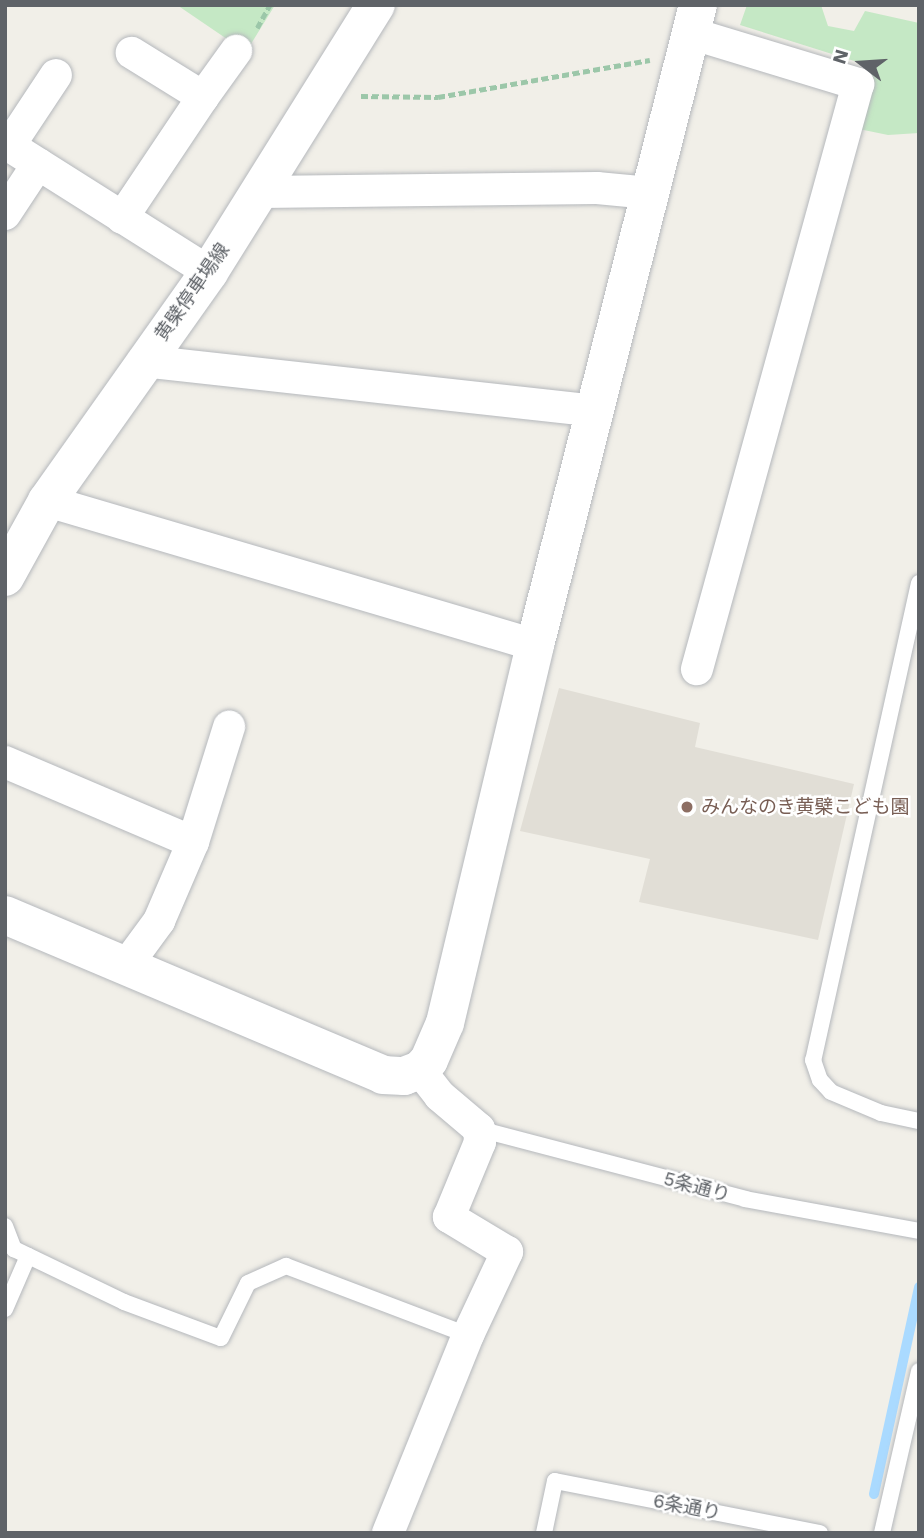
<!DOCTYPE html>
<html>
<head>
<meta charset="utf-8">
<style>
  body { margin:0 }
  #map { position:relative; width:924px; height:1538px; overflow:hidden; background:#f1efe8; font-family:"Work Sans","Noto Sans JP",sans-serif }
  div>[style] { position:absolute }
  .education>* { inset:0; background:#e1ded6 }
  .green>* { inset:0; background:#c5e8c5 }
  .stream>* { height:10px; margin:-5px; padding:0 5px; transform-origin:5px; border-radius:5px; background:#aadaff }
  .path>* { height:4.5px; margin-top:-2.25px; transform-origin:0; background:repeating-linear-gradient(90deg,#9cc7a9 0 7px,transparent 0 10.5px) }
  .roads { filter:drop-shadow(0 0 2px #b5b8bc) drop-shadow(0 0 2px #b5b8bc) }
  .service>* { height:16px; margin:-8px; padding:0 8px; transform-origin:8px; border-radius:8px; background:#fff }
  .minor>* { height:32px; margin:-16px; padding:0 16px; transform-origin:16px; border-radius:16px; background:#fff }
  .tertiary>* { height:38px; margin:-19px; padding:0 19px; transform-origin:19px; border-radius:19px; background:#fff }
  .secondary>* { height:38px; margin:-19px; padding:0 19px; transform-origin:19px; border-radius:19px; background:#fff }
  .dots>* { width:19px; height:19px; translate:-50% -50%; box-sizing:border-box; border:4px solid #fff; border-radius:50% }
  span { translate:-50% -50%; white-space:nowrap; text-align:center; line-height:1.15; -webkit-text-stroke:5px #fff; paint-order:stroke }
  .street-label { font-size:19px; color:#5f6368 }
  .education-label { font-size:19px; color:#785e54 }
  .left { translate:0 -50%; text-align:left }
  .frame { position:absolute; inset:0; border:7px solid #5f6368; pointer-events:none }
  .north { position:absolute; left:826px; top:28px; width:70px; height:70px; -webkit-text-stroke:5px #fff; paint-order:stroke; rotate:287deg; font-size:19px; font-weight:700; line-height:28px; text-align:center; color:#5f6368 }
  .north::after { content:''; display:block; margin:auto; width:24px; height:32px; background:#5f6368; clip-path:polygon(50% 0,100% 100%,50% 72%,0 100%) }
</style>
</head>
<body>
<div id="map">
  <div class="education">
    <i style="clip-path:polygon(559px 688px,700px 723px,695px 747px,854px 784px,818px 940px,639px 902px,650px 859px,520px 831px)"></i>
  </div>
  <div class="green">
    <i style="clip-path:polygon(177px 5px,275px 5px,246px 52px)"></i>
    <i style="clip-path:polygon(747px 5px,821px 5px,828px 26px,854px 31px,865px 11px,919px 23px,919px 133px,888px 135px,854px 128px,867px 65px,740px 25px)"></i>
  </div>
  <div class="stream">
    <i style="left:874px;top:1494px;width:212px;rotate:-77.7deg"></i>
  </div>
  <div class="path">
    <i style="left:257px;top:28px;width:26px;rotate:-61deg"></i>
    <i style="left:361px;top:96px;width:77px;rotate:0.7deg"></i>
    <i style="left:438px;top:97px;width:215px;rotate:-9.9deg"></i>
  </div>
  <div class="roads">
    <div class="service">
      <i style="left:919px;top:583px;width:489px;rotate:102.5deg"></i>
      <i style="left:813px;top:1060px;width:21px;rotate:71deg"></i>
      <i style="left:820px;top:1080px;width:16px;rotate:47deg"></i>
      <i style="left:831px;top:1092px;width:54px;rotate:22.8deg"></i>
      <i style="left:881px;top:1113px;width:39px;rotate:12deg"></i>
      <i style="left:479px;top:1129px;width:275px;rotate:14.7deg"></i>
      <i style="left:745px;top:1199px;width:177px;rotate:10.4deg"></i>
      <i style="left:5px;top:1226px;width:25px;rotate:69deg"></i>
      <i style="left:14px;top:1249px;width:122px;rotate:25.7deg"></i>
      <i style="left:124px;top:1302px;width:103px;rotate:20.4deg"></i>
      <i style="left:221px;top:1338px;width:61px;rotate:-63.9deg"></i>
      <i style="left:248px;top:1283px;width:42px;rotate:-24.1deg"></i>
      <i style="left:286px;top:1266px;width:195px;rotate:20.8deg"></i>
      <i style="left:5px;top:1309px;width:58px;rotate:-66.5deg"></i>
      <i style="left:544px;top:1533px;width:53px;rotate:-78.1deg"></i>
      <i style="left:555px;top:1481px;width:270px;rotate:11.1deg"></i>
      <i style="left:882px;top:1533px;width:166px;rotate:-77.1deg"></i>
    </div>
    <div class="minor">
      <i style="left:690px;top:33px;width:176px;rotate:16.9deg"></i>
      <i style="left:858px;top:84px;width:607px;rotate:105.39deg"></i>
      <i style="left:203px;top:97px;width:57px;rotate:-54.3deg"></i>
      <i style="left:5px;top:143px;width:241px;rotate:32.3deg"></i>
      <i style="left:9px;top:146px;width:85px;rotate:-56.5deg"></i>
      <i style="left:261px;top:192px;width:336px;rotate:-0.7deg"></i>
      <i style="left:597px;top:188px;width:53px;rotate:5.4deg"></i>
      <i style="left:5px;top:214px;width:60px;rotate:-56.6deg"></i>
      <i style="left:122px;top:218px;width:146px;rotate:-56.2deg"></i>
      <i style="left:203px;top:97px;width:84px;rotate:-148.2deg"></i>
      <i style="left:143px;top:361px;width:453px;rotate:6.3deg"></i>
      <i style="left:47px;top:501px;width:509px;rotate:16.44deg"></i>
      <i style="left:5px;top:762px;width:204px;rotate:23.1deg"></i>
      <i style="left:126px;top:966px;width:56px;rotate:-53.7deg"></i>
      <i style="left:159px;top:921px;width:86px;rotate:-66.7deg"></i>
      <i style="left:193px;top:842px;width:121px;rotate:-72.6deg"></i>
      <i style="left:388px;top:1533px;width:214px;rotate:-68deg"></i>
      <i style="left:468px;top:1335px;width:92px;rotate:-64.8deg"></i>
      <i style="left:507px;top:1252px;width:68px;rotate:-148.9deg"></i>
      <i style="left:449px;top:1217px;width:81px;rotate:-67.5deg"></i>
      <i style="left:480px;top:1142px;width:13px;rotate:-94deg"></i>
      <i style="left:479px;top:1129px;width:51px;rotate:-139.8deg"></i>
      <i style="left:440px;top:1096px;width:33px;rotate:-128deg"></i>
    </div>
    <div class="tertiary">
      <i style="left:5px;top:915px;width:410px;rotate:22.9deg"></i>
      <i style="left:383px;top:1075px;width:21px;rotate:3deg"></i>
      <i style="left:404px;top:1076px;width:17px;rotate:-21deg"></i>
      <i style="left:420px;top:1070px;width:13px;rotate:-48deg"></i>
      <i style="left:429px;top:1060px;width:40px;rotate:-66.6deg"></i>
      <i style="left:445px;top:1023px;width:389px;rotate:-76.6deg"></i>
      <i style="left:535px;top:645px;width:660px;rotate:-75.71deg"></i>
    </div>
    <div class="secondary">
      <i style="left:5px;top:577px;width:87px;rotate:-61.1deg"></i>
      <i style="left:47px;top:501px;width:281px;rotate:-54.7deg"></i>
      <i style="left:209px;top:272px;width:315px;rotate:-58deg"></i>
    </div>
  </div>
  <div class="dots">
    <i style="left:687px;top:807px;background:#8d6e63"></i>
  </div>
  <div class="street-label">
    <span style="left:192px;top:292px;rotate:-55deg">黄檗停車場線</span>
    <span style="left:697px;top:1187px;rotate:15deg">5条通り</span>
    <span style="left:687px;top:1507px;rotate:11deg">6条通り</span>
  </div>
  <div class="education-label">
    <span class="left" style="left:701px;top:807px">みんなのき黄檗こども園</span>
  </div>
  <div class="frame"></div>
  <div class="north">N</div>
</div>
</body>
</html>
